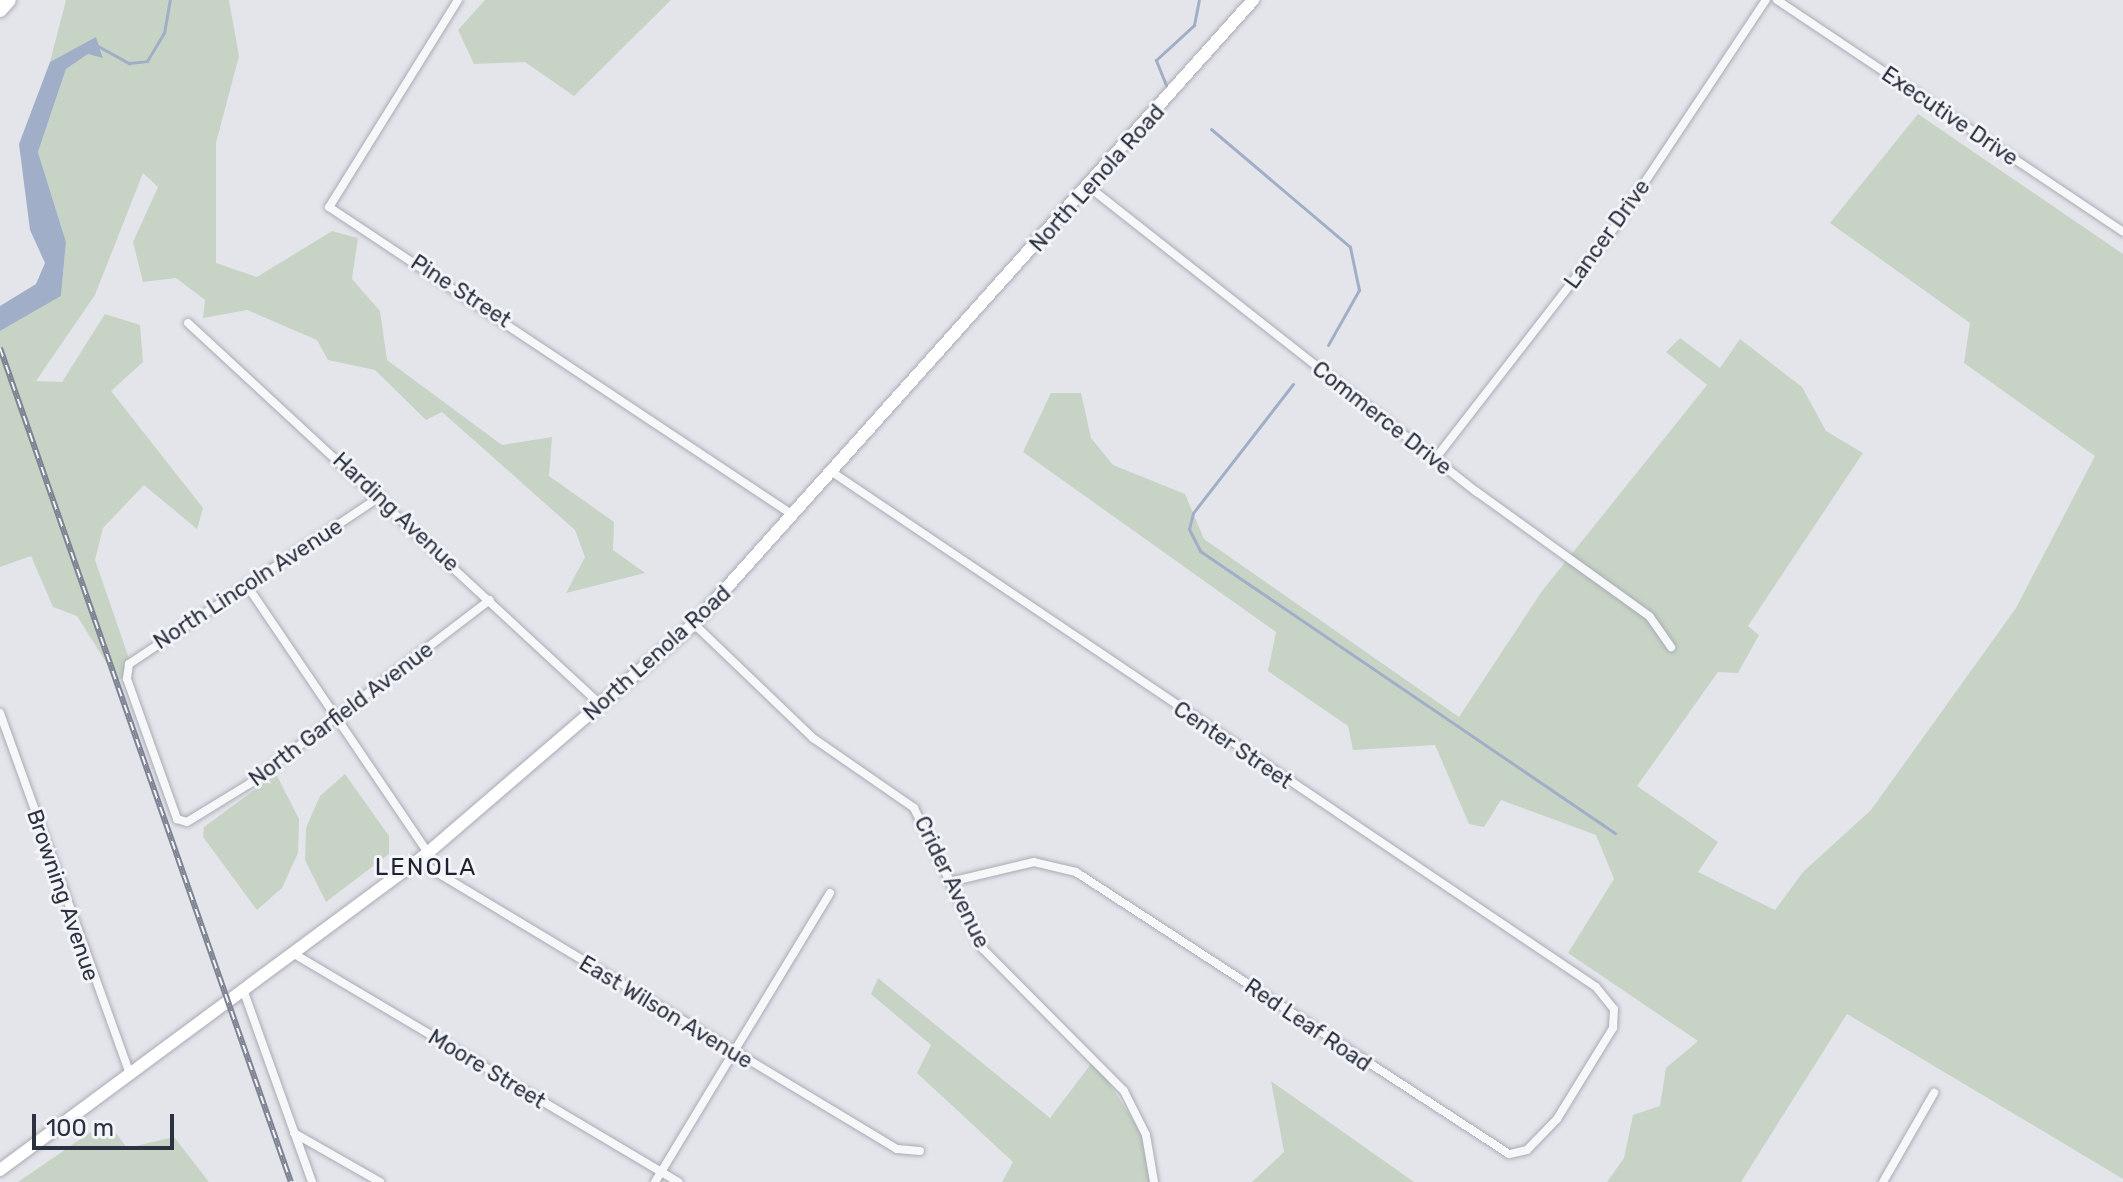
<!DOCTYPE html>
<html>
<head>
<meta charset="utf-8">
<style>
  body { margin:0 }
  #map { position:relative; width:2123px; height:1182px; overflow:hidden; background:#e4e5eb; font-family:Rubik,sans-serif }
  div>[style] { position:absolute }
  .green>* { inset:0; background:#c7d4c5 }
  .water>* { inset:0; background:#a1aec8 }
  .stream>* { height:3px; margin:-1.5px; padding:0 1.5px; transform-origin:1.5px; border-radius:1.5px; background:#a1aec8 }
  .roads { filter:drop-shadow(0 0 2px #a9abb5) drop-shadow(0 0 2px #a9abb5) }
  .minor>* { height:8px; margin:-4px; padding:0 4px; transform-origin:4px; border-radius:4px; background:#f6f7f9 }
  .secondary>* { height:12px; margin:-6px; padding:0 6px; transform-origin:6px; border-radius:6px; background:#fff }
  .trunk>* { height:14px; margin:-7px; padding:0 7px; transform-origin:7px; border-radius:7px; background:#fff }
  .rail>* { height:6px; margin-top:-3px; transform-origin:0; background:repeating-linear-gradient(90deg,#f3f5f8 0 9px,#7e8393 0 18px); box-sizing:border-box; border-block:2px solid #7e8393 }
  span { translate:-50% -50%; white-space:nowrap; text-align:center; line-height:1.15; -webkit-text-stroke:6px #f3f5f8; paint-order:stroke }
  .street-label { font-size:22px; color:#2c3142 }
  .neighbourhood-label { font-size:24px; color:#1e2233; letter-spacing:2px }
  .scale { position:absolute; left:32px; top:1114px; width:142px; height:36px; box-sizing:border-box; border:4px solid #2c3142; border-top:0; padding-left:10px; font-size:24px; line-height:28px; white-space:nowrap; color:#2c3142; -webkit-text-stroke:6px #f3f5f8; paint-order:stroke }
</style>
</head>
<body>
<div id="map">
  <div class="green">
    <i style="clip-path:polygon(66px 0,229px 0,239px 56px,216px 143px,216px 263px,257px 277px,332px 231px,358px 238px,352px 279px,380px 311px,387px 360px,502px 445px,552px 437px,549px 476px,614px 522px,613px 550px,645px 573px,566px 593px,585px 557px,575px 530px,442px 412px,426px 420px,375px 370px,328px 360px,317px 340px,247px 310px,203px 318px,205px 300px,176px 278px,143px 282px,133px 242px,158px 187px,143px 173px,95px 295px,36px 381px,62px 382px,105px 314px,140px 325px,143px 362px,111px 391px,203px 508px,197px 529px,144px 485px,103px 528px,95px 560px,133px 670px,118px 681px,77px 616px,53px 607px,31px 556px,0 567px,0 331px,61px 296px,66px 242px,38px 152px,66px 69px,88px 54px,103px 57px,96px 38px,50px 62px)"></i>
    <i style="clip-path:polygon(485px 0,671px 0,574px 96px,525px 62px,474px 64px,458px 30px)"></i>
    <i style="clip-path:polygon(1918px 114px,2123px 254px,2123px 1179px,1847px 1014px,1741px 1182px,1607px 1182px,1624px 1158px,1633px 1115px,1660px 1106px,1666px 1068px,1698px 1041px,1568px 953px,1614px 879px,1596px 835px,1501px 800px,1484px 827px,1469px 824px,1435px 745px,1353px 750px,1348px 726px,1268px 671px,1276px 632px,1023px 452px,1051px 393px,1081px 393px,1091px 438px,1113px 465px,1185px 494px,1204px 539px,1459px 717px,1542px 591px,1707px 385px,1666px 352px,1680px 338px,1720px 368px,1740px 339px,1802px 387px,1826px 431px,1863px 453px,1748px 626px,1759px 635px,1738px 673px,1718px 672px,1637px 786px,1718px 842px,1698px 872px,1775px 910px,1803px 872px,1871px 810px,2016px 608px,2095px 456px,1964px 363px,1970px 323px,1830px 223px)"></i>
    <i style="clip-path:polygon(276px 774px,299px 819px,298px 853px,282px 888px,257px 910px,203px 837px,204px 827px)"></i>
    <i style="clip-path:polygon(345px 774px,389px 836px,389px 854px,326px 902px,305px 860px,306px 828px,320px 796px)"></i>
    <i style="clip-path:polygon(878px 978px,1050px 1118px,1094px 1060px,1148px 1143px,1150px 1182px,1002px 1182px,1013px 1162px,917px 1073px,931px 1045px,871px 994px)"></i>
    <i style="clip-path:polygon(1271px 1081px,1414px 1182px,1252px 1182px,1284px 1152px)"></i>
    <i style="clip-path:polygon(107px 1121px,127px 1148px,174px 1137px,209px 1182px,18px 1182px)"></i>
  </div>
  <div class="water">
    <i style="clip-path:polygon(96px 37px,103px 58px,88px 54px,66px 69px,38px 152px,66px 242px,61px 296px,0 331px,0 306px,36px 284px,45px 263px,30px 230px,19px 144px,50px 62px)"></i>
  </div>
  <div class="stream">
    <i style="left:96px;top:45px;width:38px;rotate:29deg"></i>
    <i style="left:129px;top:63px;width:18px;rotate:-6deg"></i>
    <i style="left:147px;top:61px;width:33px;rotate:-59deg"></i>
    <i style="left:164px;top:33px;width:34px;rotate:-80deg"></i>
    <i style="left:1166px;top:85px;width:27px;rotate:-112deg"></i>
    <i style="left:1156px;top:60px;width:52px;rotate:-42.6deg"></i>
    <i style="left:1194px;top:25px;width:25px;rotate:-79deg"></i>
    <i style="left:1211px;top:129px;width:182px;rotate:40.3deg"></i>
    <i style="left:1350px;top:247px;width:44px;rotate:78.2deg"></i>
    <i style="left:1359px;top:290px;width:63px;rotate:119.4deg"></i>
    <i style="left:1293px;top:384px;width:163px;rotate:127.8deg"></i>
    <i style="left:1193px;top:513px;width:16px;rotate:104deg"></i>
    <i style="left:1189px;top:529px;width:25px;rotate:63deg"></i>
    <i style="left:1200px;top:551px;width:502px;rotate:34.2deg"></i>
  </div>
  <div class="roads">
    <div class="minor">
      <i style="left:458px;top:0;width:244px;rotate:121.9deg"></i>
      <i style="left:329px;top:207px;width:557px;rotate:33.58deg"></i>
      <i style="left:1777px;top:0;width:417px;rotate:33.8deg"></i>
      <i style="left:1089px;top:187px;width:494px;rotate:38.2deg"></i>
      <i style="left:1477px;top:492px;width:213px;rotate:35.8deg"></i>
      <i style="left:1650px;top:617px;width:37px;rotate:55deg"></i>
      <i style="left:188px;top:323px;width:563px;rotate:42.77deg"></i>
      <i style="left:1435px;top:459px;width:297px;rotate:-52.2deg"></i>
      <i style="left:1617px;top:224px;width:269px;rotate:-56.4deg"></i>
      <i style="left:832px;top:472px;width:921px;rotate:33.98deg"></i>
      <i style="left:1596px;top:987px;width:28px;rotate:51deg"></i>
      <i style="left:1614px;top:1009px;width:19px;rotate:93deg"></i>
      <i style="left:1613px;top:1028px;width:107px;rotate:121.6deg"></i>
      <i style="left:1557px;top:1119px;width:43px;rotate:134.1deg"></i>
      <i style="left:1527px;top:1150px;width:18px;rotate:167deg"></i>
      <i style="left:1509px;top:1154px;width:517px;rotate:-146.93deg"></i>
      <i style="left:1076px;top:872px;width:43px;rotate:-166.6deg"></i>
      <i style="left:1034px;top:862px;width:86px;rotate:166.6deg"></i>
      <i style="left:381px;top:496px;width:303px;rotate:146.3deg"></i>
      <i style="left:129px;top:664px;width:15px;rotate:98deg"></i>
      <i style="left:127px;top:679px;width:149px;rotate:70.3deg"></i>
      <i style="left:177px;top:819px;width:10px;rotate:17deg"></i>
      <i style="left:187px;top:822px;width:73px;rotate:-31.5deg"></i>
      <i style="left:249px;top:784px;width:303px;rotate:-37.4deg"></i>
      <i style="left:248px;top:587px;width:321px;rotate:55.9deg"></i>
      <i style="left:694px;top:624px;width:165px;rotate:43.8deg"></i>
      <i style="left:813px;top:738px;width:123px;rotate:34.7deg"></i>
      <i style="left:914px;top:808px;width:157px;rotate:63.9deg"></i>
      <i style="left:983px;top:949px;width:200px;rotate:45.2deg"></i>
      <i style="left:1124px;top:1091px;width:49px;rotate:63.4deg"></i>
      <i style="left:1146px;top:1135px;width:48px;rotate:80.3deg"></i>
      <i style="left:0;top:713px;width:385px;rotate:70.2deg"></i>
      <i style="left:418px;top:861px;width:559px;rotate:31.02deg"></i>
      <i style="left:897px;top:1149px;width:23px;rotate:5deg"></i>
      <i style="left:296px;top:955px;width:445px;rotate:30.7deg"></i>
      <i style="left:244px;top:992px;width:202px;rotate:70.3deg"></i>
      <i style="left:294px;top:1133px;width:99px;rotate:29.7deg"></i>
      <i style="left:655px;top:1182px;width:338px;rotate:-58.8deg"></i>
      <i style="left:1883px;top:1182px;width:103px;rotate:-60.2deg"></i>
    </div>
    <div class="secondary">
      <i style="left:0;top:1170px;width:528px;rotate:-36.52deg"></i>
      <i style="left:424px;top:856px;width:356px;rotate:-40.7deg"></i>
      <i style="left:694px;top:624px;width:838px;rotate:-48.14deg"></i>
    </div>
    <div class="trunk">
      <i style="left:0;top:10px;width:13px;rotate:-48deg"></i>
    </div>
  </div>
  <div class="rail">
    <i style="left:0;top:348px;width:883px;rotate:70.77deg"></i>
  </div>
  <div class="street-label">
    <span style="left:1950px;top:116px;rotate:34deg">Executive Drive</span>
    <span style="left:1097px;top:178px;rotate:-48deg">North Lenola Road</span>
    <span style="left:1607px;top:234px;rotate:-54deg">Lancer Drive</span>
    <span style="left:461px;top:291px;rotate:33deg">Pine Street</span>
    <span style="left:1382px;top:418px;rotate:38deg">Commerce Drive</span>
    <span style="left:396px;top:512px;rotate:43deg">Harding Avenue</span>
    <span style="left:248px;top:584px;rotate:-33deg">North Lincoln Avenue</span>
    <span style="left:657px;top:653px;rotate:-42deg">North Lenola Road</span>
    <span style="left:341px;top:714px;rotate:-37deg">North Garfield Avenue</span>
    <span style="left:1233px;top:745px;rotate:34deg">Center Street</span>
    <span style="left:952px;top:882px;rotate:64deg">Crider Avenue</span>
    <span style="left:63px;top:895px;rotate:71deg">Browning Avenue</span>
    <span style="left:666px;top:1012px;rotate:31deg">East Wilson Avenue</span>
    <span style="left:1308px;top:1025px;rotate:34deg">Red Leaf Road</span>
    <span style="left:487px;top:1069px;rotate:31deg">Moore Street</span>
  </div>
  <div class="neighbourhood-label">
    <span style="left:426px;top:868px">LENOLA</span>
  </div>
  <div class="scale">100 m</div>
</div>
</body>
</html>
